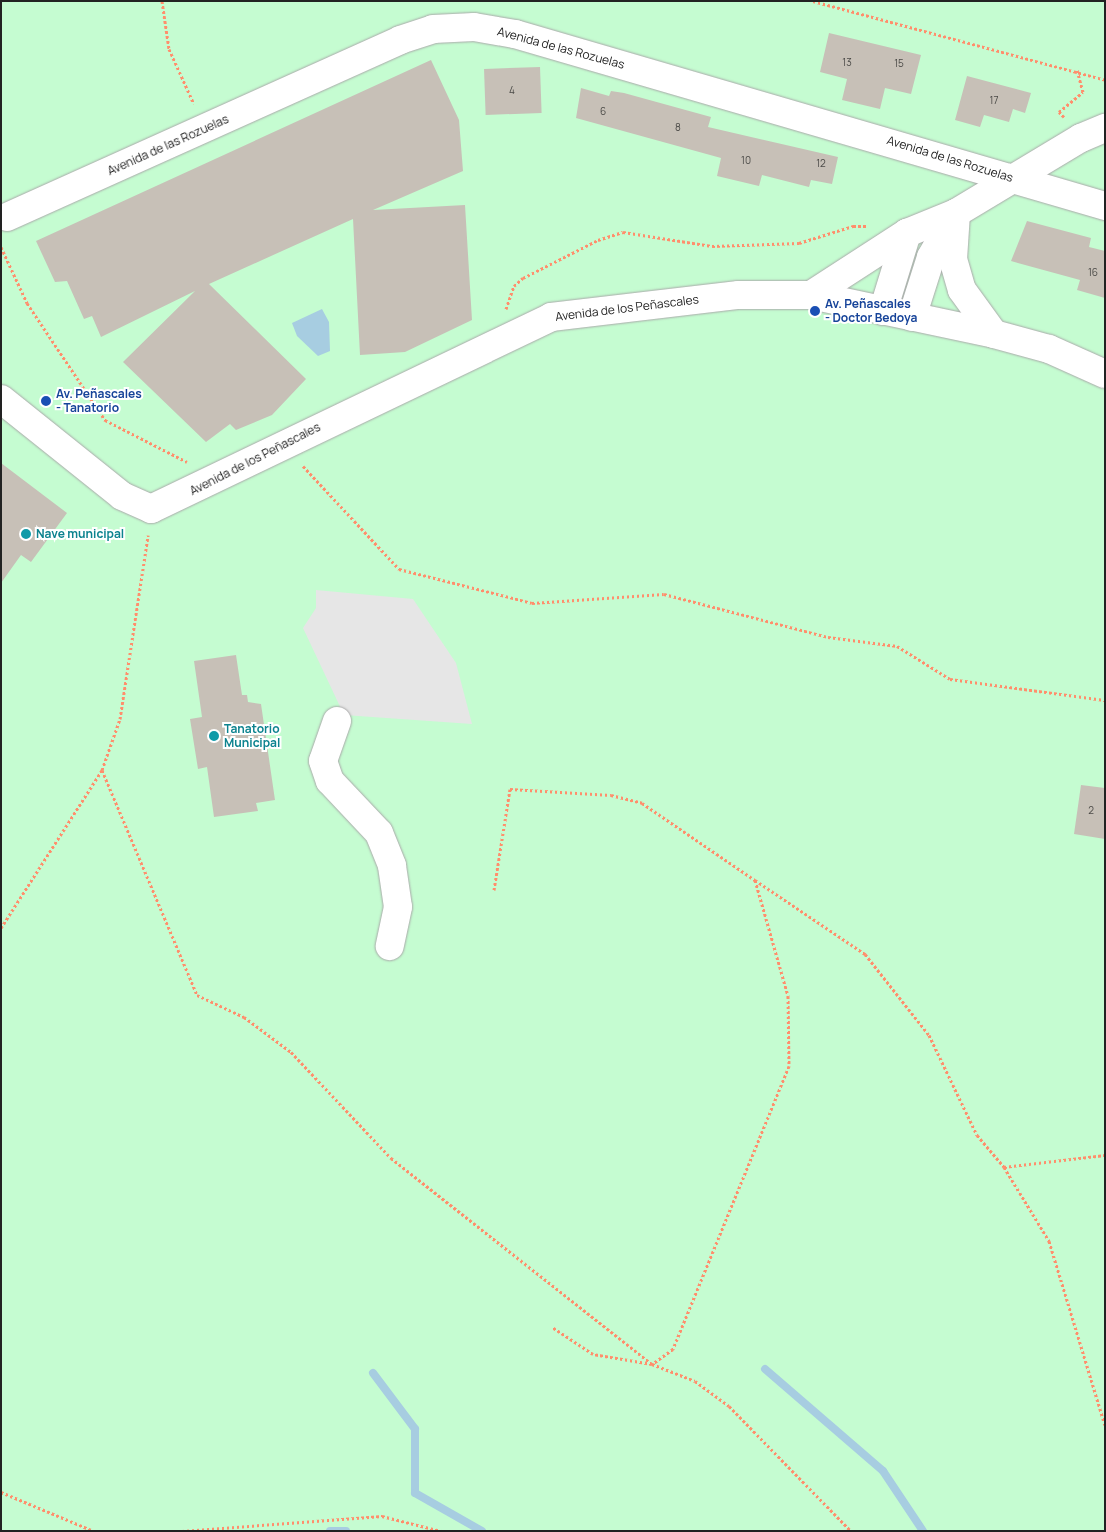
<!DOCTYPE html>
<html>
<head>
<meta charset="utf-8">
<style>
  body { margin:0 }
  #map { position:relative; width:1106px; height:1532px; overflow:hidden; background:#f2f0e8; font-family:Manrope,sans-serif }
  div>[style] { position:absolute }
  .park>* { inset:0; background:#c5fcd1; transform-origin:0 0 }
  .parking>* { inset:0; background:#e6e6e6 }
  .water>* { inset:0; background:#a7cde1 }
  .stream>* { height:8px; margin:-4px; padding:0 4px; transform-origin:4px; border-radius:4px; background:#a7cde1 }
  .building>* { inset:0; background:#c7c0b7; transform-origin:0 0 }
  .path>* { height:3px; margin-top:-1.5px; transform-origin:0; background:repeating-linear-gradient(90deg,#ff8e6c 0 2.5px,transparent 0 5px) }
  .roads { filter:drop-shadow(0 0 1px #a9a9a9) drop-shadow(0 0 1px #a9a9a9) }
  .minor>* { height:28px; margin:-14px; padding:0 14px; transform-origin:14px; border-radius:14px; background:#fff }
  .dots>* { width:14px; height:14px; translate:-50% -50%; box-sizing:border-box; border:2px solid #fff; border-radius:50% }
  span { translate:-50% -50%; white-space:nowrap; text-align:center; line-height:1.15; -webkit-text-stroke:4px #fff; paint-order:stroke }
  .number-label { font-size:10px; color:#4b4a47 }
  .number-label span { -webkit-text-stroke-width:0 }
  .street-label { font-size:12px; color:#222 }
  .transit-label { font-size:12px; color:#164399; font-weight:700 }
  .left { translate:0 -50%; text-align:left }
  .culture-label { font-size:12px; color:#0d838f; font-weight:700 }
  .frame { position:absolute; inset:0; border:2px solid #222; pointer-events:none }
</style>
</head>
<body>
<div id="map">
  <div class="park">
    <i style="left:1px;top:1px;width:1104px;height:1530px"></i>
  </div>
  <div class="parking">
    <i style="clip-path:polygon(316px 590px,413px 599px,456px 663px,472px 724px,344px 715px,303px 628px,316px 608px)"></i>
  </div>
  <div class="water">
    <i style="clip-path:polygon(322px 309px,329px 322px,330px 351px,318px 356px,297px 336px,292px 323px)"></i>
  </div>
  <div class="stream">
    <i style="left:765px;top:1369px;width:156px;rotate:40.8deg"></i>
    <i style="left:883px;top:1471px;width:72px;rotate:56.3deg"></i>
    <i style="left:373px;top:1373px;width:70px;rotate:53.1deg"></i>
    <i style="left:415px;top:1429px;width:64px;rotate:90deg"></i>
    <i style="left:415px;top:1493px;width:77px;rotate:29.6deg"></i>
    <i style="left:330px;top:1531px;width:16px"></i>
  </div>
  <div class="building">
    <i style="clip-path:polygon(829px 33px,921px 55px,911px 94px,885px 88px,880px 109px,842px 100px,847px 79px,820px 72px)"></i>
    <i style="clip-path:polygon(431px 60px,459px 120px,463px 171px,373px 210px,465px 205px,472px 320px,405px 352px,360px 355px,353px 219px,209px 284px,306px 379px,272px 415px,236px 430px,230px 424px,206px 442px,123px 362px,195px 291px,101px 337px,92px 316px,84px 319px,67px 281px,55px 282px,36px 241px)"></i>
    <i style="left:540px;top:67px;width:46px;height:56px;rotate:88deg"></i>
    <i style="clip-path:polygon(967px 76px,1031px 93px,1025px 113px,1013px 109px,1009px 122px,984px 115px,980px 127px,955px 120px)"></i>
    <i style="clip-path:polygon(581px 88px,609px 96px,611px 91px,624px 93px,711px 117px,708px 127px,838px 157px,832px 184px,811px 180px,809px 187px,762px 175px,759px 186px,717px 176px,721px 158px,576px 118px)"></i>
    <i style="clip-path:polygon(1027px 221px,1091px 238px,1089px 247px,1105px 251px,1105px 298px,1077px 290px,1080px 280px,1011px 261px)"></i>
    <i style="clip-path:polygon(1px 463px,67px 513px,31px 562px,21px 555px,1px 583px)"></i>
    <i style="clip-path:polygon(236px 655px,242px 695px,247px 695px,248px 702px,261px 704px,275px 800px,256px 803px,258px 811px,214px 817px,207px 767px,198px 769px,190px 719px,202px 717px,194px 661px)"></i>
    <i style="clip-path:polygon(1081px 785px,1105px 788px,1105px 839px,1074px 834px)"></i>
  </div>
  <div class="path">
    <i style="left:162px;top:1px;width:49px;rotate:81.7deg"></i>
    <i style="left:169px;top:49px;width:60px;rotate:65.6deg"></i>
    <i style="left:813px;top:1px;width:302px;rotate:15.1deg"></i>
    <i style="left:1064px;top:117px;width:7px;rotate:-135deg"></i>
    <i style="left:1059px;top:112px;width:31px;rotate:-40deg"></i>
    <i style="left:1083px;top:92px;width:23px;rotate:-105deg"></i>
    <i style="left:1px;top:247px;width:62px;rotate:65.1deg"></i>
    <i style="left:27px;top:303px;width:141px;rotate:56.3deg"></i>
    <i style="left:105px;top:420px;width:92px;rotate:27.1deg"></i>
    <i style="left:506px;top:309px;width:24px;rotate:-71deg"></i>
    <i style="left:514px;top:286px;width:12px;rotate:-42deg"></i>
    <i style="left:523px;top:278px;width:84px;rotate:-26.9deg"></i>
    <i style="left:598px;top:240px;width:26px;rotate:-18deg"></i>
    <i style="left:623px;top:232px;width:90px;rotate:8.9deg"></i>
    <i style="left:712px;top:246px;width:87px;rotate:-2deg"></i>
    <i style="left:799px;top:243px;width:57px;rotate:-17.5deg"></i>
    <i style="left:853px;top:226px;width:15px"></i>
    <i style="left:303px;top:466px;width:141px;rotate:47deg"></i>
    <i style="left:399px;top:569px;width:137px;rotate:14.3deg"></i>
    <i style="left:532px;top:603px;width:132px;rotate:-3.9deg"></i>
    <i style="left:664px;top:594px;width:170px;rotate:14.7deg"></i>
    <i style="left:828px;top:637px;width:70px;rotate:7.4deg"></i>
    <i style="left:897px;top:646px;width:62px;rotate:31.9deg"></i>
    <i style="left:950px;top:679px;width:156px;rotate:7.7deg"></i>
    <i style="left:102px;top:770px;width:244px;rotate:67.1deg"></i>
    <i style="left:197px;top:995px;width:52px;rotate:25.1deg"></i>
    <i style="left:244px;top:1017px;width:59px;rotate:36.7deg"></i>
    <i style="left:291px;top:1052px;width:146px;rotate:46.7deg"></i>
    <i style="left:391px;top:1158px;width:333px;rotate:38.3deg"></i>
    <i style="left:652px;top:1364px;width:46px;rotate:21.6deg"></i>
    <i style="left:695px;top:1381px;width:42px;rotate:36.3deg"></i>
    <i style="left:729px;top:1406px;width:175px;rotate:45.7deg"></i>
    <i style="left:755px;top:880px;width:133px;rotate:33.9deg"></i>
    <i style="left:865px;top:954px;width:103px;rotate:51.7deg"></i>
    <i style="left:929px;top:1035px;width:111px;rotate:64.4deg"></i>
    <i style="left:977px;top:1135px;width:42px;rotate:49.8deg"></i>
    <i style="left:1004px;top:1167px;width:87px;rotate:58.7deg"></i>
    <i style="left:1049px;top:1241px;width:192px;rotate:73.1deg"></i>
    <i style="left:494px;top:890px;width:102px;rotate:-81deg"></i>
    <i style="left:510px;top:789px;width:101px;rotate:3.4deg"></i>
    <i style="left:611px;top:795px;width:32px;rotate:14deg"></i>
    <i style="left:642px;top:803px;width:137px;rotate:34.3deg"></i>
    <i style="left:755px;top:880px;width:121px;rotate:74.1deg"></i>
    <i style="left:788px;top:996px;width:70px;rotate:89.2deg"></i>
    <i style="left:789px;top:1066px;width:306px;rotate:112.3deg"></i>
    <i style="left:673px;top:1349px;width:26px;rotate:144deg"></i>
    <i style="left:652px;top:1364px;width:60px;rotate:-170.4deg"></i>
    <i style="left:593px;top:1354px;width:49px;rotate:-146.6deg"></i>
    <i style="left:1px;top:928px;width:188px;rotate:-57.4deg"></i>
    <i style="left:102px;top:770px;width:54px;rotate:-70.6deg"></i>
    <i style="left:120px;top:719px;width:186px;rotate:-81.3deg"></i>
    <i style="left:1004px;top:1167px;width:102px;rotate:-6.8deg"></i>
    <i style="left:1px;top:1492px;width:101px;rotate:22.8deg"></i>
    <i style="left:182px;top:1531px;width:201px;rotate:-4.3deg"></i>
    <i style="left:382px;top:1516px;width:61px;rotate:14.3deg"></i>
  </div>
  <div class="roads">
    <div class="minor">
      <i style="left:956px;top:213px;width:46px;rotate:93.7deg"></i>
      <i style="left:953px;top:259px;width:32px;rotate:74deg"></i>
      <i style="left:962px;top:290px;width:54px;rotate:54deg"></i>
      <i style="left:7px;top:217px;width:431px;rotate:-24.2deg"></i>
      <i style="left:400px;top:40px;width:35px;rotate:-18deg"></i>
      <i style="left:433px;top:29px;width:41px;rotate:-2.8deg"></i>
      <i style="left:474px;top:27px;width:42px;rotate:9.7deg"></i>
      <i style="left:515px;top:34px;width:615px;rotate:16.25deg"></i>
      <i style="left:811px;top:295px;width:114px;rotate:-32.9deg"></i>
      <i style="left:907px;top:233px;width:53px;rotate:-22.2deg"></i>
      <i style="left:956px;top:213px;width:146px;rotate:-31deg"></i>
      <i style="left:1081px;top:138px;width:26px;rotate:-23deg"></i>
      <i style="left:883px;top:311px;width:82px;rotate:-72.9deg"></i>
      <i style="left:912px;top:317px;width:63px;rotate:-72.4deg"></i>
      <i style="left:931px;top:257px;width:45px;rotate:-60.6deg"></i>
      <i style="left:1px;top:399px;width:155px;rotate:38.7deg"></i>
      <i style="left:122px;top:496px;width:32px;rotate:24deg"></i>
      <i style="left:151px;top:509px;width:444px;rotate:-25.6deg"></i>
      <i style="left:551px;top:317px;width:189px;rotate:-6.7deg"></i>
      <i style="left:739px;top:295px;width:72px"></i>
      <i style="left:811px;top:295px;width:187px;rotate:12deg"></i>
      <i style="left:994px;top:334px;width:57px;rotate:15.3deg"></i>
      <i style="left:1049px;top:349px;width:61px;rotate:24.1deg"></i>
      <i style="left:337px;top:721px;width:42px;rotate:109.3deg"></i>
      <i style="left:323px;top:761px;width:21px;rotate:71deg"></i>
      <i style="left:330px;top:781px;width:71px;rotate:46.7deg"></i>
      <i style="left:379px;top:833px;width:35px;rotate:68deg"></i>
      <i style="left:392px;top:866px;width:41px;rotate:81.7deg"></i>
      <i style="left:398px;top:907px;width:40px;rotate:102deg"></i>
    </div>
  </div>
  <div class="dots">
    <i style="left:815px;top:311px;background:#1a4fb4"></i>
    <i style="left:46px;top:401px;background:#1a4fb4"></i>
    <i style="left:26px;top:534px;background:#0f9aa8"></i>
    <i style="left:214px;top:736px;background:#0f9aa8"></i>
  </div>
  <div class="number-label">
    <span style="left:847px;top:63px">13</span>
    <span style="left:899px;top:64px">15</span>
    <span style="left:512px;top:91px">4</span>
    <span style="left:994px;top:101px">17</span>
    <span style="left:603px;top:112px">6</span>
    <span style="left:678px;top:128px">8</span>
    <span style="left:746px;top:161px">10</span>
    <span style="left:821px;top:164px">12</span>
    <span style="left:1093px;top:273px">16</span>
    <span style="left:1091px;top:811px">2</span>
  </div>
  <div class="street-label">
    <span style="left:561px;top:48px;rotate:15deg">Avenida de las Rozuelas</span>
    <span style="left:168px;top:145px;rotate:-24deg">Avenida de las Rozuelas</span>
    <span style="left:950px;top:159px;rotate:17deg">Avenida de las Rozuelas</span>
    <span style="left:627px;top:308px;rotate:-7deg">Avenida de los Peñascales</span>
    <span style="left:255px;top:459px;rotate:-27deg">Avenida de los Peñascales</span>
  </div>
  <div class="transit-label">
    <span class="left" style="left:825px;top:311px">Av. Peñascales<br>- Doctor Bedoya</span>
    <span class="left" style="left:56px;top:401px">Av. Peñascales<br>- Tanatorio</span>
  </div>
  <div class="culture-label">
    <span class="left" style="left:36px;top:534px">Nave municipal</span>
    <span class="left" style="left:224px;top:736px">Tanatorio<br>Municipal</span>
  </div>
  <div class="frame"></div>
</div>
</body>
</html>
